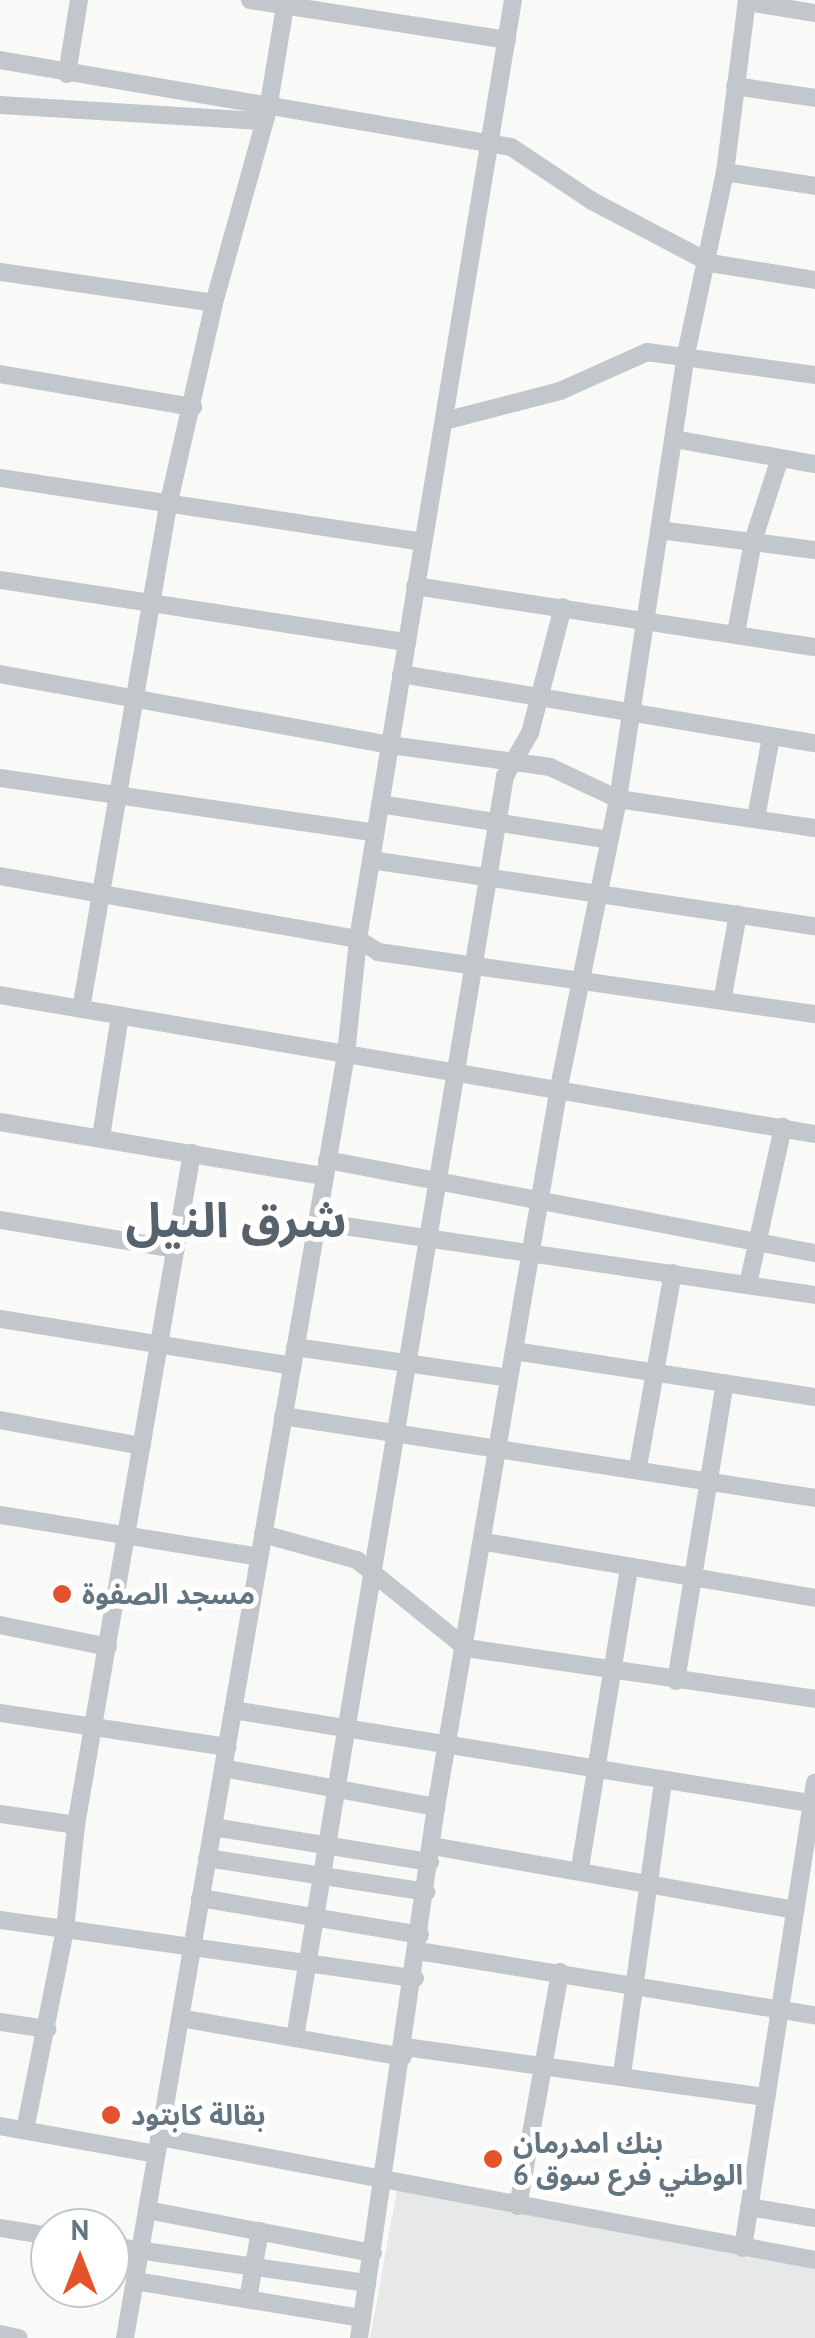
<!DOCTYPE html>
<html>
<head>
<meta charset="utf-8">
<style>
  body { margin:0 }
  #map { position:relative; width:815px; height:2338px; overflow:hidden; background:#f9f9f7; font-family:"PT Sans","Noto Sans Arabic",sans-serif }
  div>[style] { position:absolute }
  .built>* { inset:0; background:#e7e8e8 }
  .minor>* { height:18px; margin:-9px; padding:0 9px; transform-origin:9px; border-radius:9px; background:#c2c7cb }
  .dots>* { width:28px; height:28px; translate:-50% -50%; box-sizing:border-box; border:5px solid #fff; border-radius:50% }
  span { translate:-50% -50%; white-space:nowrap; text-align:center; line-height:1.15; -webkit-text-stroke:10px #fff; paint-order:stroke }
  .poi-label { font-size:28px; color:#647582; font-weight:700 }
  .left { translate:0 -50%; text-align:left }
  .town-label { font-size:48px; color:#56636d; font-weight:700 }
  .north { position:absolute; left:30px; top:2208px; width:100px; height:100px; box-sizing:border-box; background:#fff; border:2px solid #c1c8cd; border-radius:50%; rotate:0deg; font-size:28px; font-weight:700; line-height:40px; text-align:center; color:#647582 }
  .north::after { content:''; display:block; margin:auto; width:35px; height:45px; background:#e4532c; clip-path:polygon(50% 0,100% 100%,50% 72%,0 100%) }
</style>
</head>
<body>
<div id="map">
  <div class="built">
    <i style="clip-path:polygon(398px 2184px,815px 2264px,815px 2338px,370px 2338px)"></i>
  </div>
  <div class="minor">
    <i style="left:250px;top:0;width:260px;rotate:8.8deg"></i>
    <i style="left:747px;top:2px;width:69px;rotate:9.2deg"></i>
    <i style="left:0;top:60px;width:518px;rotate:9.66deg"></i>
    <i style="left:511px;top:147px;width:97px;rotate:33.7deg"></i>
    <i style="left:592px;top:201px;width:133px;rotate:27.7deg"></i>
    <i style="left:710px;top:263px;width:106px;rotate:9.2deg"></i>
    <i style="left:67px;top:74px;width:75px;rotate:-80.8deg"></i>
    <i style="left:735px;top:86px;width:81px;rotate:8.5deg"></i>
    <i style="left:0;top:105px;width:264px;rotate:3.5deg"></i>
    <i style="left:725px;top:172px;width:91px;rotate:8.8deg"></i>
    <i style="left:0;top:272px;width:216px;rotate:8.2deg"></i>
    <i style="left:0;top:374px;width:196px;rotate:9.7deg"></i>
    <i style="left:444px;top:421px;width:120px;rotate:-14.5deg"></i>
    <i style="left:560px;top:391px;width:95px;rotate:-24.1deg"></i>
    <i style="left:647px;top:352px;width:170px;rotate:7.8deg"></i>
    <i style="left:674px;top:439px;width:143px;rotate:10.1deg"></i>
    <i style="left:0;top:478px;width:428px;rotate:8.6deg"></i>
    <i style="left:659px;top:530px;width:157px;rotate:7.3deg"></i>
    <i style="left:0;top:580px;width:412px;rotate:8.7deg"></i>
    <i style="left:415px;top:586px;width:405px;rotate:8.7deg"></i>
    <i style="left:736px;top:633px;width:94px;rotate:-79.5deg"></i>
    <i style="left:753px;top:541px;width:87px;rotate:-72deg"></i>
    <i style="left:0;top:674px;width:396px;rotate:10.3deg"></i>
    <i style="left:390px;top:745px;width:162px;rotate:7.8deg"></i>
    <i style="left:550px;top:767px;width:75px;rotate:25.2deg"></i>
    <i style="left:618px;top:799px;width:199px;rotate:8.4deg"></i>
    <i style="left:401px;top:674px;width:420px;rotate:9.5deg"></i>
    <i style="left:0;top:778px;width:379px;rotate:8.3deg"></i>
    <i style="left:380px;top:804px;width:232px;rotate:8.9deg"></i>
    <i style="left:756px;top:818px;width:82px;rotate:-79.5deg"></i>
    <i style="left:371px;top:860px;width:449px;rotate:8.5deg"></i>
    <i style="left:0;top:876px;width:364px;rotate:10deg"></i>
    <i style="left:358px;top:939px;width:24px;rotate:33deg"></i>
    <i style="left:378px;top:952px;width:441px;rotate:8.1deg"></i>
    <i style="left:0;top:995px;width:827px;rotate:9.68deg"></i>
    <i style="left:723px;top:996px;width:83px;rotate:-79.6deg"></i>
    <i style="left:81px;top:1009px;width:510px;rotate:-80.19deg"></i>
    <i style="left:168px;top:506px;width:208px;rotate:-77.2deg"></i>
    <i style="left:214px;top:303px;width:201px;rotate:-74.4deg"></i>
    <i style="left:268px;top:109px;width:110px;rotate:-80.6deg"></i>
    <i style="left:0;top:1122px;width:328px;rotate:9.5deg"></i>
    <i style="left:101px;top:1137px;width:123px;rotate:-81.1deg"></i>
    <i style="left:327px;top:1160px;width:497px;rotate:10.8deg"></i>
    <i style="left:0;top:1220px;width:178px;rotate:9.4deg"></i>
    <i style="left:317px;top:1222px;width:503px;rotate:8.34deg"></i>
    <i style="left:748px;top:1284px;width:161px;rotate:-77.4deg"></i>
    <i style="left:0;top:1319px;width:296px;rotate:9.1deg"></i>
    <i style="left:295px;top:1347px;width:216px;rotate:8.2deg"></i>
    <i style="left:514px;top:1351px;width:304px;rotate:8.7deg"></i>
    <i style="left:283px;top:1416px;width:538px;rotate:8.76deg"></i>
    <i style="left:0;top:1420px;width:144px;rotate:10.4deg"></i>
    <i style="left:638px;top:1467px;width:197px;rotate:-79.8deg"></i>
    <i style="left:0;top:1515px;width:262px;rotate:9.2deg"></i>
    <i style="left:263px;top:1534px;width:98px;rotate:15.5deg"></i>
    <i style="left:357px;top:1560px;width:140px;rotate:38.9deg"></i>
    <i style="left:466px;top:1648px;width:353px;rotate:8.3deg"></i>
    <i style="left:485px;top:1542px;width:335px;rotate:9.6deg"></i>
    <i style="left:0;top:1625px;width:110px;rotate:11.5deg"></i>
    <i style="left:676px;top:1681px;width:302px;rotate:-80.7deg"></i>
    <i style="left:233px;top:1710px;width:590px;rotate:9.17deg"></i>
    <i style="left:0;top:1713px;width:230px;rotate:8.5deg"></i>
    <i style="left:223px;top:1768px;width:217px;rotate:10.4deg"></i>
    <i style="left:0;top:1814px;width:77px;rotate:8.2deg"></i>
    <i style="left:213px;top:1827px;width:220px;rotate:9.2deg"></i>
    <i style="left:432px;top:1846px;width:369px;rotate:10deg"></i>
    <i style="left:207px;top:1858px;width:222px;rotate:8.8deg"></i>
    <i style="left:580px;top:1868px;width:304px;rotate:-80.7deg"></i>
    <i style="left:200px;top:1898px;width:223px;rotate:9.5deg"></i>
    <i style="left:0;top:1920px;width:419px;rotate:8deg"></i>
    <i style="left:418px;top:1951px;width:402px;rotate:9.2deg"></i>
    <i style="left:180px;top:2018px;width:226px;rotate:9.9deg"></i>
    <i style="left:0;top:2022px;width:48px;rotate:8.5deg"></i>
    <i style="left:295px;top:2038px;width:1279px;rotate:-80.55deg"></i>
    <i style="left:505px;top:776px;width:50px;rotate:-59.8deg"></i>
    <i style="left:530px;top:733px;width:130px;rotate:-75.3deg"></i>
    <i style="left:405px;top:2047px;width:365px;rotate:7.9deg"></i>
    <i style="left:622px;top:2074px;width:295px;rotate:-82deg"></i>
    <i style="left:0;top:2126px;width:158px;rotate:10.2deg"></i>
    <i style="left:25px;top:2130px;width:204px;rotate:-78.7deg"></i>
    <i style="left:65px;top:1930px;width:106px;rotate:-84deg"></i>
    <i style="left:76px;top:1825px;width:682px;rotate:-80.21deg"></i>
    <i style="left:159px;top:2137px;width:667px;rotate:10.62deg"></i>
    <i style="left:518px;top:2206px;width:238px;rotate:-79.8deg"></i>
    <i style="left:749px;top:2207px;width:67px;rotate:9.5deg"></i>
    <i style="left:147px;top:2210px;width:230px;rotate:10.8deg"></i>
    <i style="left:0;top:2228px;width:51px;rotate:9.1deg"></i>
    <i style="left:110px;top:2246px;width:260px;rotate:8.2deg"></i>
    <i style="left:743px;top:2248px;width:471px;rotate:-81.2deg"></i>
    <i style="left:135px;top:2281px;width:230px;rotate:9.3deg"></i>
    <i style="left:248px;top:2299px;width:69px;rotate:-80deg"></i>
    <i style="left:0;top:2334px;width:19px;rotate:12deg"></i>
    <i style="left:125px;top:2338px;width:1303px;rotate:-80.23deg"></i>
    <i style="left:346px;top:1054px;width:116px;rotate:-84deg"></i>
    <i style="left:358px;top:939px;width:952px;rotate:-80.63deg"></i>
    <i style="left:359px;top:2338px;width:537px;rotate:-81.75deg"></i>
    <i style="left:436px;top:1807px;width:730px;rotate:-80.31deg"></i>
    <i style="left:559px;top:1087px;width:294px;rotate:-78.4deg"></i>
    <i style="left:618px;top:799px;width:450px;rotate:-81.3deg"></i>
    <i style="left:686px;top:354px;width:186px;rotate:-77.9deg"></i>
    <i style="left:725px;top:172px;width:173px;rotate:-82.7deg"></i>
  </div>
  <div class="dots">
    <i style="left:62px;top:1594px;background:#e4532c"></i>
    <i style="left:111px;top:2115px;background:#e4532c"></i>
    <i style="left:493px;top:2159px;background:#e4532c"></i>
  </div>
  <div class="poi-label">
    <span class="left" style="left:82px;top:1594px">مسجد الصفوة</span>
    <span class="left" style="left:131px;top:2115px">بقالة كابتود</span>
    <span class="left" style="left:513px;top:2159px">بنك امدرمان<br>الوطني فرع سوق 6</span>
  </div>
  <div class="town-label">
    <span style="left:236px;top:1220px">شرق النيل</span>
  </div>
  <div class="north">N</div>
</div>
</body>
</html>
